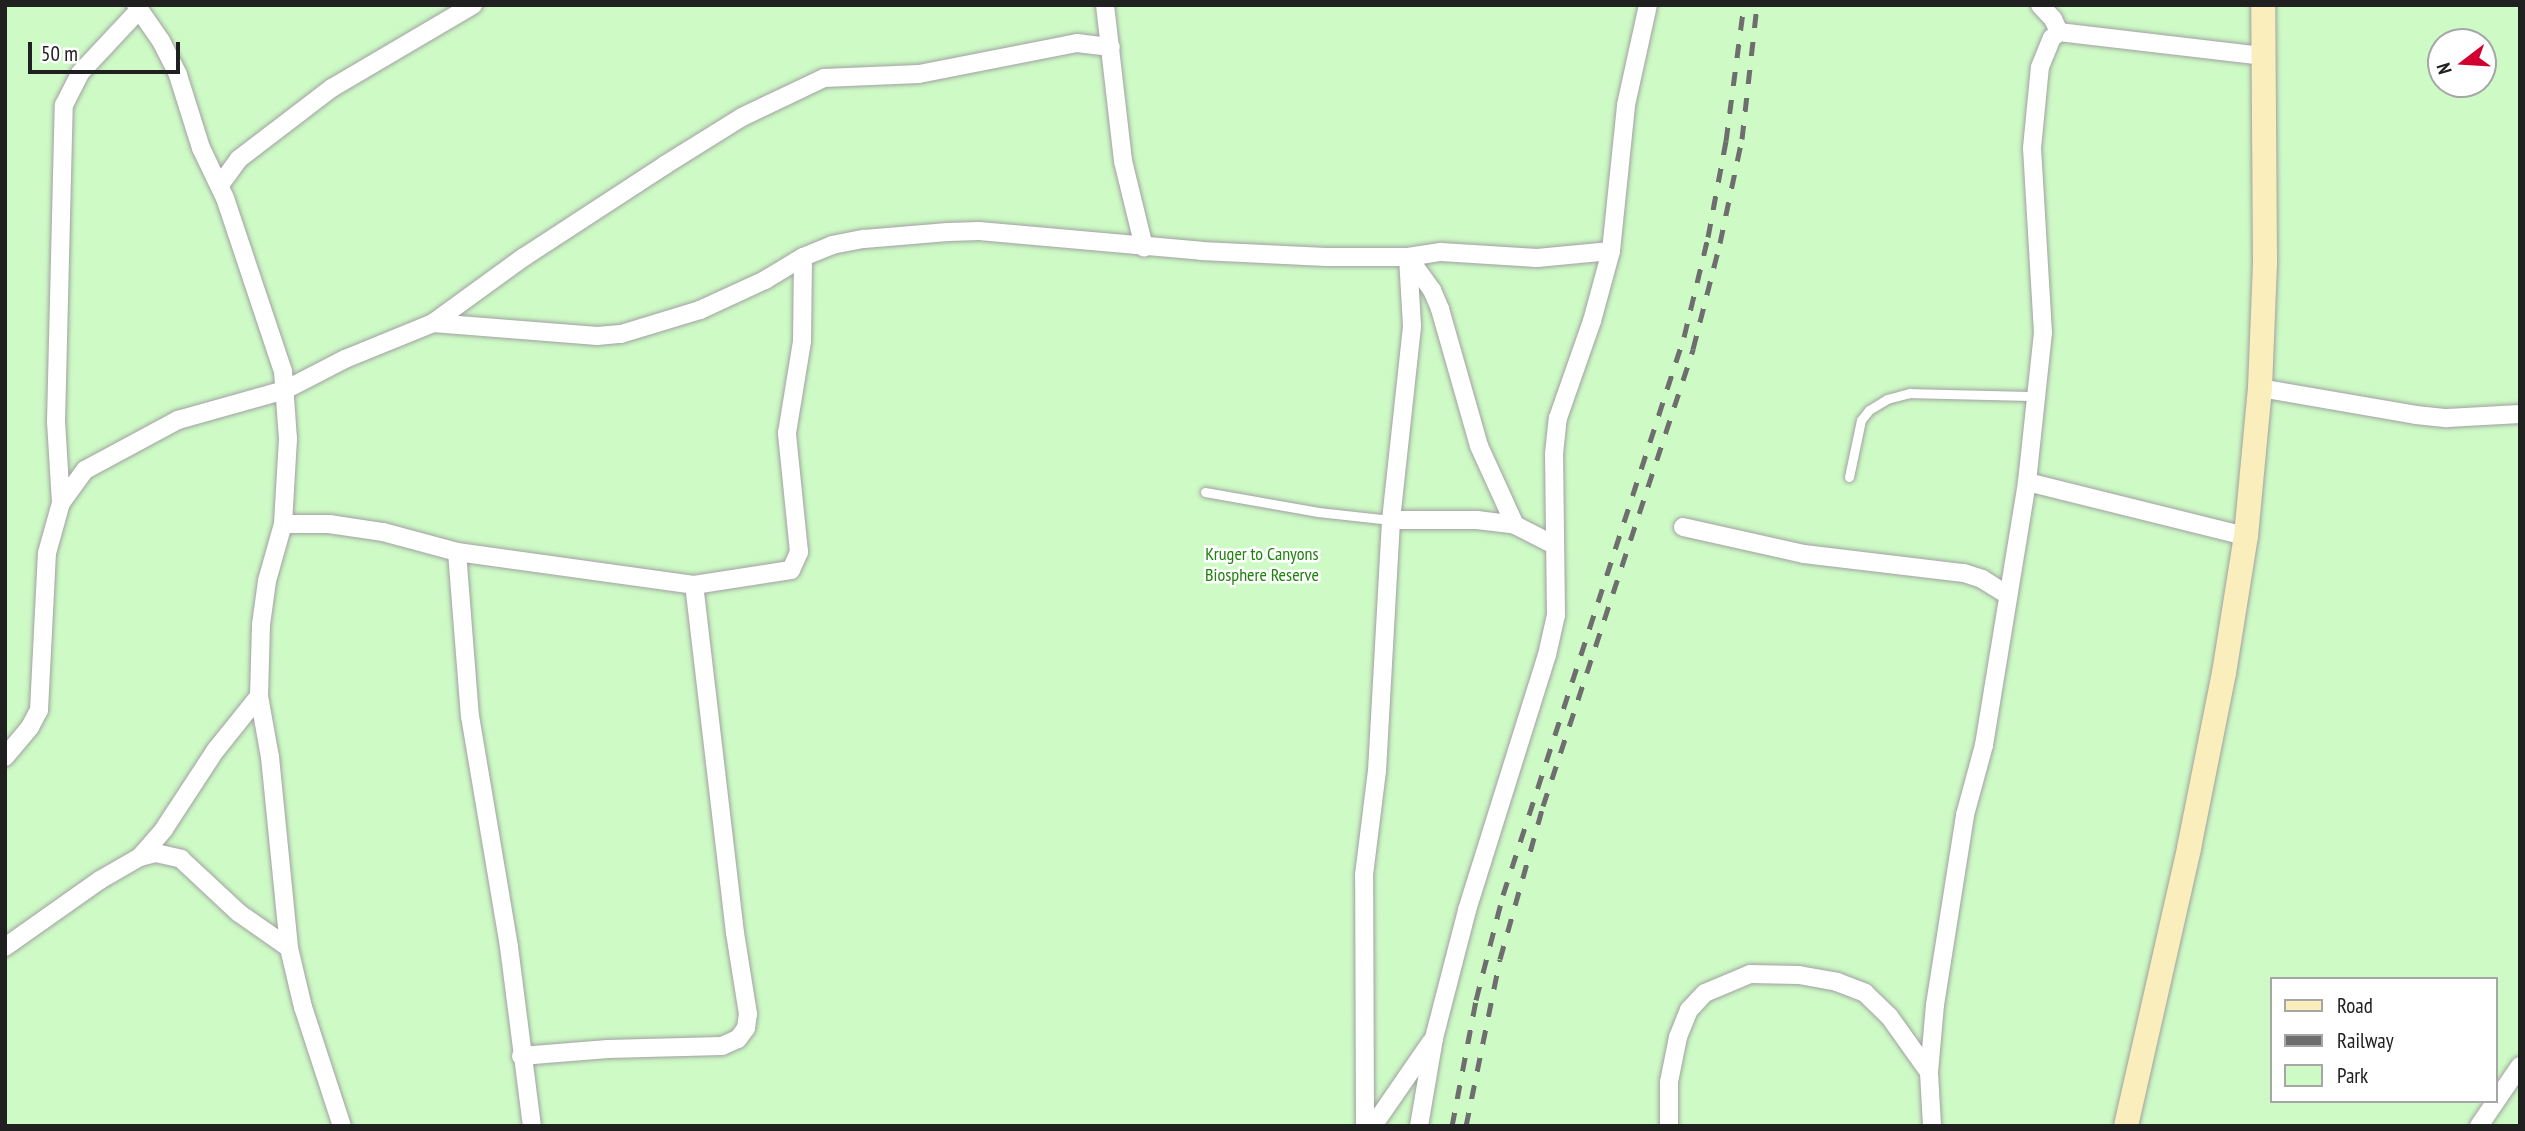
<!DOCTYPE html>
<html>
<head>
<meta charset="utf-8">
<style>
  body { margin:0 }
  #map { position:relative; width:2525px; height:1131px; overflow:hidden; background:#f1ebe7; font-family:"PT Sans Narrow",sans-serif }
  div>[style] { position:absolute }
  .park>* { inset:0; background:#cdfac5 }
  .roads { filter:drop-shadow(0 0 2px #a1a1a1) drop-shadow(0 0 2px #a1a1a1) }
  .lane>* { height:9px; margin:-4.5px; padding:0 4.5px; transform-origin:4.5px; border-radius:4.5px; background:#fff }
  .street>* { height:18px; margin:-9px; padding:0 9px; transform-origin:9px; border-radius:9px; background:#fff }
  .secondary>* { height:24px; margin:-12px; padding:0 12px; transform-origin:12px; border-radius:12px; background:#faefbc }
  .rail>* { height:5px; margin-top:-2.5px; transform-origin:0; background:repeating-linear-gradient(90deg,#6e6e6e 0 14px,transparent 0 28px) }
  span { translate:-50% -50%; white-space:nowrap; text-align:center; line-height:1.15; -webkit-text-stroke:5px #fff; paint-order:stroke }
  .park-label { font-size:18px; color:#1d810c }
  .frame { position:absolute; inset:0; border:7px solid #202020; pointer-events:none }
  .legend { position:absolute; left:2270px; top:977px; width:228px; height:126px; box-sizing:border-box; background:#fff; border:2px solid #a6a6a6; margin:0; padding:9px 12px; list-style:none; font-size:21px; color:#202020 }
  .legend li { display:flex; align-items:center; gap:14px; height:35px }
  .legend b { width:35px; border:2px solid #a6a6a6 }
  .north { position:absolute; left:2427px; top:28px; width:70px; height:70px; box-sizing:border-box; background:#fff; border:2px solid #a6a6a6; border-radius:50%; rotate:253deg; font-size:19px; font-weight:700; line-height:28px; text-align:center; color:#202020 }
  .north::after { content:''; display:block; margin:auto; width:24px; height:32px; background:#d00130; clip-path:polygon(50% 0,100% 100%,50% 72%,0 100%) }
  .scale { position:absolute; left:28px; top:42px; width:152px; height:32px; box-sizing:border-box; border:4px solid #202020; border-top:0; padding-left:9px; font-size:21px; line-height:24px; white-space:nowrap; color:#202020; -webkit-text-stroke:5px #fff; paint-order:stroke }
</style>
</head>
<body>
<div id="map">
  <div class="park">
    <i style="clip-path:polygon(evenodd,5px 5px,2520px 5px,2520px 1126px,5px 1126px,5px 5px,2441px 42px,2483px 42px,2483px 84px,2441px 84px,2441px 42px,5px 5px,2271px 979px,2495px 979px,2495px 1101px,2271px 1101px,2271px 979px)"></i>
  </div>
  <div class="roads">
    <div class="lane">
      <i style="left:1849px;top:477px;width:58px;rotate:-78.1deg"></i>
      <i style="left:1861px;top:420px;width:13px;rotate:-51deg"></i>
      <i style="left:1869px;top:410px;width:21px;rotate:-31deg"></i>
      <i style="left:1887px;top:399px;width:24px;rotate:-15deg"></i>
      <i style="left:1910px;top:393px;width:126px;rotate:1.4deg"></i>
      <i style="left:1205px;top:492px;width:115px;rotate:10deg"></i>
      <i style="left:1318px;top:512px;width:73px;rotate:6.3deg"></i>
    </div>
    <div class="street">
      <i style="left:136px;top:5px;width:44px;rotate:55.2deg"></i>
      <i style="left:161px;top:41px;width:38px;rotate:63deg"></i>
      <i style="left:178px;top:75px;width:77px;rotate:72.5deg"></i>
      <i style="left:201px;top:148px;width:55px;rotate:64.4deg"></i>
      <i style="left:225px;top:198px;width:182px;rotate:71.5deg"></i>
      <i style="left:283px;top:371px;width:68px;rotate:85.8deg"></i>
      <i style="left:288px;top:439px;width:85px;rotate:93.4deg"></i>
      <i style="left:283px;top:524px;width:59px;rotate:105.7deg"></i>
      <i style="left:267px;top:581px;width:44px;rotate:97.8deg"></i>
      <i style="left:261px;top:625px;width:71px;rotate:91.6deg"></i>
      <i style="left:259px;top:696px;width:62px;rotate:79.8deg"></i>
      <i style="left:270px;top:757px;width:192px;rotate:84.3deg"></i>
      <i style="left:289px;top:948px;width:61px;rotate:76.7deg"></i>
      <i style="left:303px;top:1007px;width:125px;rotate:71.9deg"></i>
      <i style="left:1105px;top:5px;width:157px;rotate:83.4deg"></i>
      <i style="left:1123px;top:161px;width:89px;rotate:76.3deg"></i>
      <i style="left:2040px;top:5px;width:19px;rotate:47deg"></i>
      <i style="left:2053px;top:19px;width:14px;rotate:65deg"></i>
      <i style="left:220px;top:185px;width:32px;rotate:-54deg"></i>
      <i style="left:239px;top:159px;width:117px;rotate:-37.4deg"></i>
      <i style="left:332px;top:88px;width:164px;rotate:-30.5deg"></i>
      <i style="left:1408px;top:257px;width:41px;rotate:54deg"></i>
      <i style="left:1432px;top:290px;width:21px;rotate:67deg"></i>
      <i style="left:1440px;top:309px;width:142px;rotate:74.1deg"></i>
      <i style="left:1479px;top:446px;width:87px;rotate:65.5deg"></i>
      <i style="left:433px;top:323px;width:165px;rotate:4.5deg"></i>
      <i style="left:597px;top:336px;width:24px;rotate:-5deg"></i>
      <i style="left:621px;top:334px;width:83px;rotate:-16.9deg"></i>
      <i style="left:700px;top:310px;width:72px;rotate:-24.8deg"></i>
      <i style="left:765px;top:280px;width:44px;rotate:-31.2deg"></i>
      <i style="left:803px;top:257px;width:31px;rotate:-22deg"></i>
      <i style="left:832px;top:245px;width:33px;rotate:-11deg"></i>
      <i style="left:864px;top:239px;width:84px;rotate:-4.8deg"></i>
      <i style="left:948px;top:232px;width:31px;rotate:-2deg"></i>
      <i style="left:979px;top:231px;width:223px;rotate:5.1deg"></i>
      <i style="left:1201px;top:251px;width:125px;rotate:2.7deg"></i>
      <i style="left:1326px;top:257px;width:82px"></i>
      <i style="left:1408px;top:257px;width:33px;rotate:-9deg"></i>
      <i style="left:1441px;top:252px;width:96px;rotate:3.6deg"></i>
      <i style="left:1537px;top:258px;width:74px;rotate:-5.4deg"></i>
      <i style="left:2260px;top:388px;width:158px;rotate:9.8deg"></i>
      <i style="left:2416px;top:415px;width:31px;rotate:6deg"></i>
      <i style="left:2447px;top:418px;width:73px;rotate:-3.1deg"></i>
      <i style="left:2027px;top:482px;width:226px;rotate:13.9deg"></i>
      <i style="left:61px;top:503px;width:81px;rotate:-93.5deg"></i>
      <i style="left:56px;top:422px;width:317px;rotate:-88.6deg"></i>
      <i style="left:64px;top:105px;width:36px;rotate:-63deg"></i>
      <i style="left:80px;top:73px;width:86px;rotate:-46.9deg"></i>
      <i style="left:1391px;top:520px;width:86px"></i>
      <i style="left:1477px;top:520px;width:38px;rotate:7deg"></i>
      <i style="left:1515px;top:525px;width:44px;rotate:27.1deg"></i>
      <i style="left:283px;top:524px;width:46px"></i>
      <i style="left:329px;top:524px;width:55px;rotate:8.4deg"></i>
      <i style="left:383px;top:532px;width:77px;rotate:15.1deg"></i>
      <i style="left:457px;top:552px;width:165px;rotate:85.5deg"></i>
      <i style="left:470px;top:716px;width:234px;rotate:80.4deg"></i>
      <i style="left:509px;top:947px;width:180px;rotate:82.7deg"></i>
      <i style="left:1683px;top:527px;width:124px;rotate:12.6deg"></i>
      <i style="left:1804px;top:554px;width:161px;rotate:6.8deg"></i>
      <i style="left:1964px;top:573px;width:19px;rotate:18deg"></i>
      <i style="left:1982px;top:579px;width:31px;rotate:32deg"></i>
      <i style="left:457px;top:552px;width:239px;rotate:7.9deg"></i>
      <i style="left:694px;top:585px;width:98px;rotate:-8.8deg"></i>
      <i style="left:791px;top:570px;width:20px;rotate:-66deg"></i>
      <i style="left:799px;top:552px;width:120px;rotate:-95.8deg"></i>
      <i style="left:787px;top:433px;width:93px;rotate:-80.7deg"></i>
      <i style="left:802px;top:341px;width:84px;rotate:-89.3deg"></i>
      <i style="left:5px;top:757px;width:39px;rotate:-50deg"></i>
      <i style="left:30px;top:727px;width:19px;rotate:-62deg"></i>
      <i style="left:39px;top:710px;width:157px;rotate:-87.1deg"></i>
      <i style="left:47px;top:553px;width:52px;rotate:-74.4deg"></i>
      <i style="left:61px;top:503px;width:41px;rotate:-54deg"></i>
      <i style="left:85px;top:470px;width:106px;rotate:-28.3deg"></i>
      <i style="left:178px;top:420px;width:111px;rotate:-15.7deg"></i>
      <i style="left:285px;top:390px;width:68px;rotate:-27.3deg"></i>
      <i style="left:345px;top:359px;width:95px;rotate:-22.2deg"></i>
      <i style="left:433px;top:323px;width:112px;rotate:-36deg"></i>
      <i style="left:524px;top:257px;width:168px;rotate:-33.1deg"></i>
      <i style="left:665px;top:165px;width:91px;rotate:-31.9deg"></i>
      <i style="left:742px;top:117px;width:91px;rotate:-25.4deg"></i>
      <i style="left:824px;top:78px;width:95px;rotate:-2.4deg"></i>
      <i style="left:919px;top:74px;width:161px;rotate:-11.1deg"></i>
      <i style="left:1077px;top:43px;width:34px;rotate:7deg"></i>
      <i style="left:140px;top:857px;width:37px;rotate:-49deg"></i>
      <i style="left:164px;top:829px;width:93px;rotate:-56.8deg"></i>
      <i style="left:215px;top:751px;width:70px;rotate:-51.3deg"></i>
      <i style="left:5px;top:947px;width:116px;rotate:-35.2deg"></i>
      <i style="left:100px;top:880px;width:46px;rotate:-29.9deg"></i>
      <i style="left:140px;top:857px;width:16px;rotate:-14deg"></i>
      <i style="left:156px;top:853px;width:26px;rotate:13deg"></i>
      <i style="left:181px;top:859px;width:79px;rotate:43deg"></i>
      <i style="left:239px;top:913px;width:61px;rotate:35deg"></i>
      <i style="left:521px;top:1056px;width:87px;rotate:-4.6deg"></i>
      <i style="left:608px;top:1049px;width:114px;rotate:-1.5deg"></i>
      <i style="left:722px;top:1046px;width:17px;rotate:-24deg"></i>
      <i style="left:738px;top:1039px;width:14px;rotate:-54deg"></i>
      <i style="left:746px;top:1028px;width:14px;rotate:-82deg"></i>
      <i style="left:748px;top:1014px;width:82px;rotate:-99.1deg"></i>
      <i style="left:735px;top:933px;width:350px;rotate:-96.7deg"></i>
      <i style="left:1365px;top:1126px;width:251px;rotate:-90.2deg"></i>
      <i style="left:1364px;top:875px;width:105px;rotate:-82.9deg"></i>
      <i style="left:1377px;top:771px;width:251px;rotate:-86.8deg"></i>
      <i style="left:1391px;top:520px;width:195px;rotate:-83.8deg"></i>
      <i style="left:1412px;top:326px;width:69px;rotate:-93.3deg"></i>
      <i style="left:1373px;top:1126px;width:102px;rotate:-55.4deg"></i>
      <i style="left:1419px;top:1126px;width:89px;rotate:-80.3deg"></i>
      <i style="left:1434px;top:1038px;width:132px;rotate:-75.5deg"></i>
      <i style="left:1467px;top:910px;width:267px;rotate:-72.6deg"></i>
      <i style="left:1547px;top:655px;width:41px;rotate:-77.3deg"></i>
      <i style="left:1556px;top:615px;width:161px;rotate:-90.7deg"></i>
      <i style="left:1554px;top:454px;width:36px;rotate:-84deg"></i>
      <i style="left:1558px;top:418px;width:103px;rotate:-70.7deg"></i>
      <i style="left:1592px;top:321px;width:73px;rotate:-74.8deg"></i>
      <i style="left:1611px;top:251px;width:147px;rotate:-84.1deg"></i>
      <i style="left:1626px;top:105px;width:102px;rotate:-77.6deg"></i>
      <i style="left:1669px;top:1126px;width:44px;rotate:-90deg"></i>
      <i style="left:1669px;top:1082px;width:46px;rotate:-78.7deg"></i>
      <i style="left:1678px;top:1037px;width:29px;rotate:-68deg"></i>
      <i style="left:1689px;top:1010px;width:23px;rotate:-47deg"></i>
      <i style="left:1705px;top:993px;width:49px;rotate:-22.9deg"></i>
      <i style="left:1750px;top:974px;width:49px;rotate:1.2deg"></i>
      <i style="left:1799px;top:975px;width:39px;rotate:10deg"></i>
      <i style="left:1837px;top:982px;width:30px;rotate:21deg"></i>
      <i style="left:1865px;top:993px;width:33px;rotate:44deg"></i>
      <i style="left:1889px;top:1016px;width:69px;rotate:54.5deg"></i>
      <i style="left:1932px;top:1126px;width:54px;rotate:-93.2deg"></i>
      <i style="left:1929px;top:1072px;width:67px;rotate:-84.9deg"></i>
      <i style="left:1935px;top:1005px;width:192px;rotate:-81deg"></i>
      <i style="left:1965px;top:815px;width:73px;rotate:-74.8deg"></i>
      <i style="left:1984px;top:745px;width:266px;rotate:-80.7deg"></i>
      <i style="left:2027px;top:482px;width:150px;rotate:-83.9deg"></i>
      <i style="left:2043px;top:333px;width:185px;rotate:-93.4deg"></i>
      <i style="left:2032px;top:148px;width:81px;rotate:-84.4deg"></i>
      <i style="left:2040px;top:67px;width:31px;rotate:-68deg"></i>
      <i style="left:2052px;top:38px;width:9px;rotate:-41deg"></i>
      <i style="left:2059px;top:32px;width:206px;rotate:6.7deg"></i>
      <i style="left:2479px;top:1126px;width:73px;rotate:-55.7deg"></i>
    </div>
    <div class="secondary">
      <i style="left:2126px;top:1126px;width:285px;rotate:-77.2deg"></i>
      <i style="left:2189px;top:848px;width:178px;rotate:-78.7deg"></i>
      <i style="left:2224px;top:673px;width:139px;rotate:-80.9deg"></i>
      <i style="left:2246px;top:536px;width:149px;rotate:-84.6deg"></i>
      <i style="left:2260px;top:388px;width:127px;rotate:-87.7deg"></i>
      <i style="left:2265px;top:261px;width:256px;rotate:-90.4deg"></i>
    </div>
  </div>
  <div class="rail">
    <i style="left:1452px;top:1126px;width:128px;rotate:-79.2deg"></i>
    <i style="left:1476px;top:1000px;width:108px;rotate:-75.6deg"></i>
    <i style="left:1503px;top:895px;width:587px;rotate:-72.03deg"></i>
    <i style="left:1684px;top:337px;width:103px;rotate:-76.5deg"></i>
    <i style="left:1708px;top:237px;width:98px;rotate:-79.4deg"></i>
    <i style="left:1726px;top:141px;width:137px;rotate:-82.5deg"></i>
    <i style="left:1466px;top:1126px;width:170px;rotate:-78.5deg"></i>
    <i style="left:1500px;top:959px;width:159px;rotate:-74.3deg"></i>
    <i style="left:1543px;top:806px;width:481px;rotate:-71.8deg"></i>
    <i style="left:1693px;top:349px;width:109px;rotate:-75.7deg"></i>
    <i style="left:1720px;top:243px;width:106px;rotate:-78.1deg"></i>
    <i style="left:1742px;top:139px;width:135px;rotate:-83.6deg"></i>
  </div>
  <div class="park-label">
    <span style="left:1262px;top:565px">Kruger to Canyons<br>Biosphere Reserve</span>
  </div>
  <div class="frame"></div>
  <ul class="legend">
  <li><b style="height:9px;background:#faefbc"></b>Road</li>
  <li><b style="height:9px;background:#6e6e6e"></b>Railway</li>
  <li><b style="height:19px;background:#cdfac5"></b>Park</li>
  </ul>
  <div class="north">N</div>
  <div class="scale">50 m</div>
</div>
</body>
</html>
